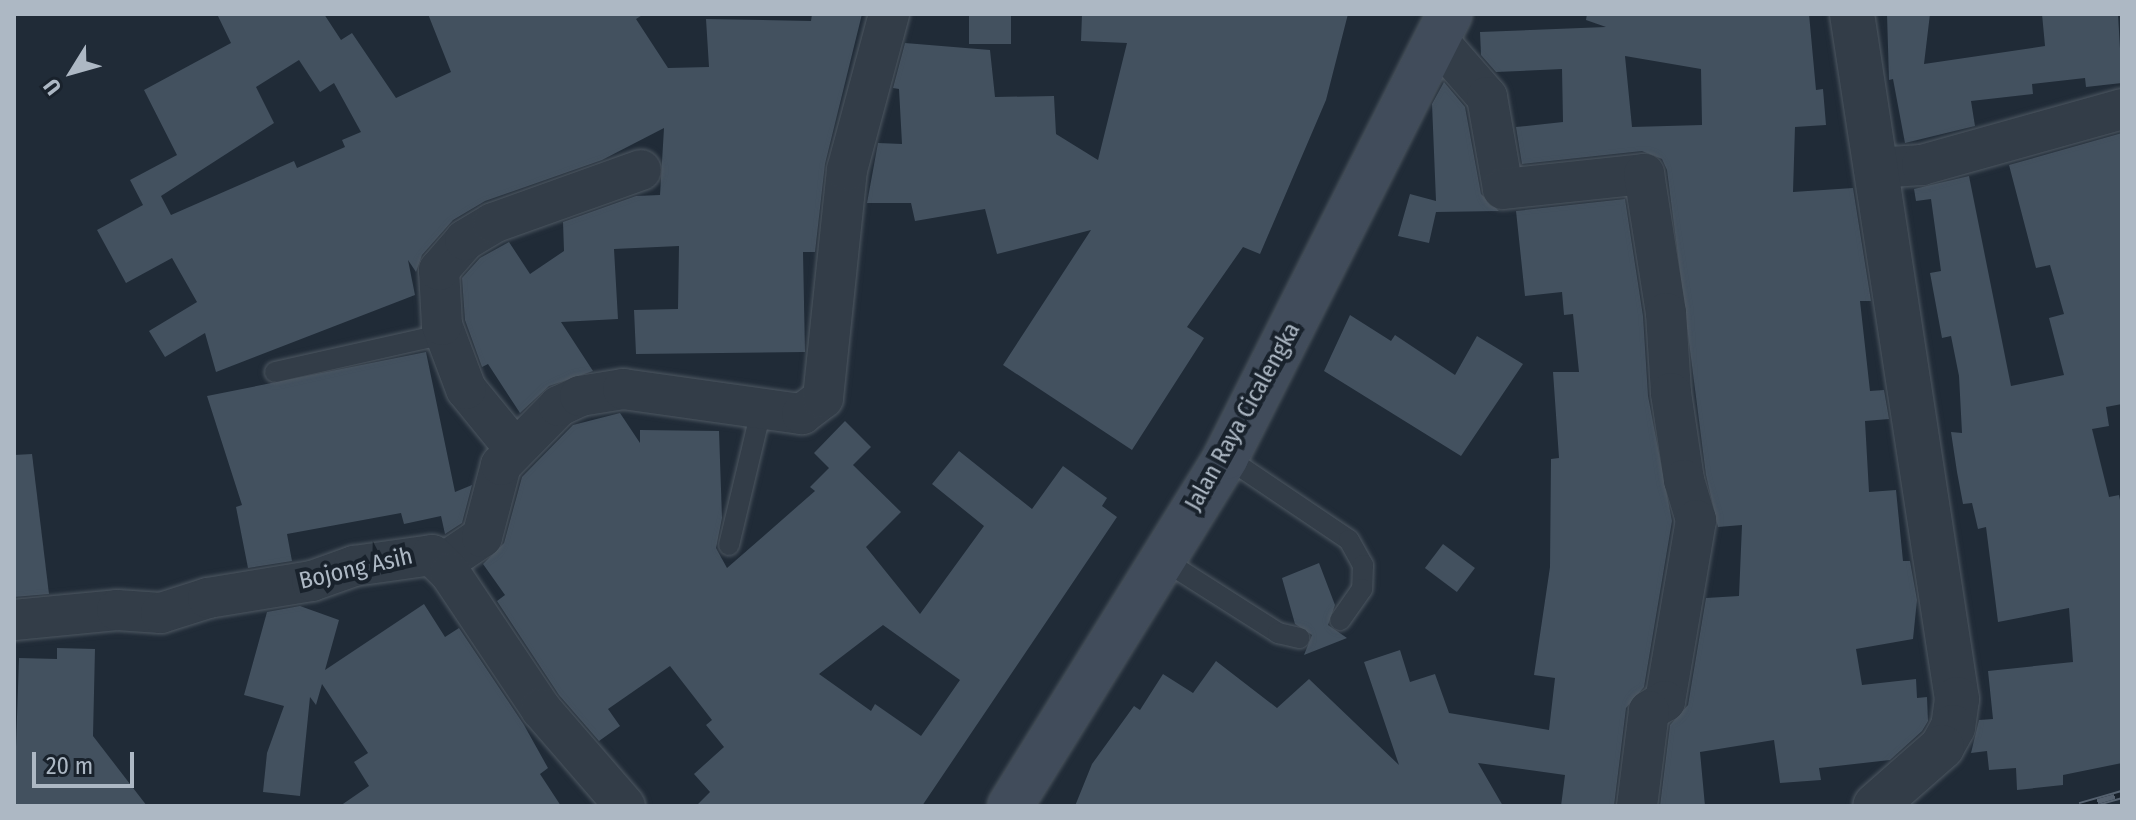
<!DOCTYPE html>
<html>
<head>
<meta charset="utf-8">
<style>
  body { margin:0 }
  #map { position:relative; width:2136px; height:820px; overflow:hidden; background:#202b37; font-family:"Fira Sans Condensed",sans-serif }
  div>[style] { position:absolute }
  .building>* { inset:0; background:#43515f; transform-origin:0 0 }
  .roads { filter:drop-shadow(0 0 2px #4e5862) drop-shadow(0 0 2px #4e5862) }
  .service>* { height:20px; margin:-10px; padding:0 10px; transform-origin:10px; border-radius:10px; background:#333d48 }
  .minor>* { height:40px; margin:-20px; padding:0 20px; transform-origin:20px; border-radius:20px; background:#333d48 }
  .tertiary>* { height:44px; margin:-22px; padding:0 22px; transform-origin:22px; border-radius:22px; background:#333d48 }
  .secondary>* { height:44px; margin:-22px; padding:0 22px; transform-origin:22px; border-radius:22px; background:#414c5b }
  .rail>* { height:9px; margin-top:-4.5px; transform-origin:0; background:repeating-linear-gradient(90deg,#19222c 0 18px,#55616f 0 36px); box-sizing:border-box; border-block:2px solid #55616f }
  span { translate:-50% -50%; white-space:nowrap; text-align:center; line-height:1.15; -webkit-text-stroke:8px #19222c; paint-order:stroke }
  .street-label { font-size:24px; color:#adb8c4 }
  .frame { position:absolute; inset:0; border:16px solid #adb8c4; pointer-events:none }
  .north { position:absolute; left:32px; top:32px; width:80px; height:80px; -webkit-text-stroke:6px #19222c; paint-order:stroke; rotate:233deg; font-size:22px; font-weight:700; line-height:32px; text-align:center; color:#adb8c4 }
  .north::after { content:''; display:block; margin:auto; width:28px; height:36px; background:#adb8c4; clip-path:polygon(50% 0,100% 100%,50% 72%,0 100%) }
  .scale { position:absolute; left:32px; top:752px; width:102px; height:36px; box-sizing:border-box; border:4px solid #adb8c4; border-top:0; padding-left:10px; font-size:24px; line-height:28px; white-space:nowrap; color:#adb8c4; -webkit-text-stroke:6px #19222c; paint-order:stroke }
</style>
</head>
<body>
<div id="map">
  <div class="building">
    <i style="clip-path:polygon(evenodd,217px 14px,324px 14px,341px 40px,352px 33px,396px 98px,451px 72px,428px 14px,644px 14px,636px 19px,668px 68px,709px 67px,706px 19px,811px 21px,812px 14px,862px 14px,825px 164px,815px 252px,803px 252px,805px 352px,636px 354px,634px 310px,678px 309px,679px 246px,614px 249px,618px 319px,561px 322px,593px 371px,549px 386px,520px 413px,488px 364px,482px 367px,465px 320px,462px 278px,480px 258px,509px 242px,530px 274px,564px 251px,563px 222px,636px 196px,660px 195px,664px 128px,602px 160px,485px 201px,453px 220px,422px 255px,416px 272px,408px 260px,415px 295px,216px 372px,205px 333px,165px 357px,149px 331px,197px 302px,172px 258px,126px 283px,97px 230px,143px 205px,130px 180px,177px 155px,144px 90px,231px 43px,217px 14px,299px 60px,320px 92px,334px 83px,361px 132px,342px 140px,345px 147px,297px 168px,294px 161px,171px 215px,161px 196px,274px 123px,256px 87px,299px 60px)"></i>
    <i style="left:969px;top:14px;width:42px;height:30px"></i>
    <i style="clip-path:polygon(1082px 14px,1348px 14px,1326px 100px,1260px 254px,1243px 247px,1187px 327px,1204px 338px,1132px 450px,1003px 365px,1091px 230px,997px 254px,985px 209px,915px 221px,911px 203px,867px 203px,878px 143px,902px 144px,899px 89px,893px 88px,905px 43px,990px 50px,995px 97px,1054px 96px,1056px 134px,1098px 160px,1127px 43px,1081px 41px)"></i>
    <i style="clip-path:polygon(evenodd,1587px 14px,1809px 14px,1816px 90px,1823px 89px,1826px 125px,1795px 127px,1793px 192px,1853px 188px,1871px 301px,1860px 301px,1870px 391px,1884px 390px,1889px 419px,1865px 421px,1869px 492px,1896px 490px,1903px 561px,1910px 561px,1917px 600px,1913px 639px,1856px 649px,1862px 685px,1916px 679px,1917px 698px,1927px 697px,1928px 721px,1922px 731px,1890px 760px,1819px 768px,1821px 780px,1780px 783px,1774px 740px,1700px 752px,1705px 806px,1660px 806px,1670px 725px,1688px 705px,1706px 598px,1739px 596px,1742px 525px,1718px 527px,1706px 475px,1667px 170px,1662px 159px,1642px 151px,1522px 164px,1516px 127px,1563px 122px,1562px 69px,1496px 72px,1481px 55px,1480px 32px,1606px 27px,1586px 20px,1587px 14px,1625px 56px,1701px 69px,1702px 125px,1632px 127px,1625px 56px)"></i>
    <i style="clip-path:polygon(1887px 14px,1930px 14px,1924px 64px,2045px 46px,2042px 14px,2118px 14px,2122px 83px,2086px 87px,2085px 78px,2032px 84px,2033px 94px,1971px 101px,1975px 126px,1905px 143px,1893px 79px,1889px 80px)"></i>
    <i style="clip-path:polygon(1444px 82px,1465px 107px,1481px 194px,1499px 211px,1436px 212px,1429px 243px,1398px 236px,1410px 194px,1436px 201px,1432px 104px)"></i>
    <i style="clip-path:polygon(2122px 133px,2122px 404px,2106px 407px,2109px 426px,2092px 429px,2109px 497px,2119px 495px,2122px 510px,2122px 763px,2063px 775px,2063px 785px,2017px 790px,2016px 768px,1989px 770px,1987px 751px,1971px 753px,1979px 720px,1993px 719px,1988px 671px,2073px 662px,2069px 608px,1998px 622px,1986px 527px,1978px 529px,1972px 503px,1963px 504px,1957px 472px,1951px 432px,1962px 433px,1959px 376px,1951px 336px,1942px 338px,1930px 273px,1941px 271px,1931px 199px,1916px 201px,1914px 189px,1969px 176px,2011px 386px,2064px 375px,2049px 318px,2064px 314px,2050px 265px,2036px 268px,2009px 165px)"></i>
    <i style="clip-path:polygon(1625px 199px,1643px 316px,1648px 396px,1672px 521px,1644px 687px,1626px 708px,1614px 806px,1561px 806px,1565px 775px,1478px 763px,1503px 806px,1075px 806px,1092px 764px,1134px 706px,1140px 710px,1163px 674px,1193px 693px,1216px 661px,1277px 708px,1309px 679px,1399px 765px,1364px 662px,1400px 650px,1410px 682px,1435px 674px,1449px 713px,1549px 730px,1555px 678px,1534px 675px,1550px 567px,1551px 459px,1559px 458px,1553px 372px,1579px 372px,1573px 314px,1564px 315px,1562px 292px,1525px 296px,1516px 211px)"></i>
    <i style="clip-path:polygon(1350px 315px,1391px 341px,1395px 335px,1455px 375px,1477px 336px,1523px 364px,1461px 456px,1324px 371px)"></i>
    <i style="clip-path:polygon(426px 352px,455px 492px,472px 485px,462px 523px,445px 534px,441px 516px,404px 524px,401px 513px,287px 534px,292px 561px,248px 568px,236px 507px,242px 505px,207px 396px)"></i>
    <i style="clip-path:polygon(evenodd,620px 413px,640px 443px,640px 430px,719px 431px,722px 518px,716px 548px,727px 568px,815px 491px,810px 487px,829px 468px,814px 453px,845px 421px,871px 447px,853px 465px,901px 512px,866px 547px,920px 614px,984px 526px,932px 484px,959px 451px,1032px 509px,1063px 466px,1107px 498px,1102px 506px,1117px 517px,922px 806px,696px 806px,710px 792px,694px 774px,724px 747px,706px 725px,712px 720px,670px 666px,608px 709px,620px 726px,599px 741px,559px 695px,497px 601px,505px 595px,483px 564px,504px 543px,522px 477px,573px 425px,620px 413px,883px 625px,960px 680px,921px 736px,875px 704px,871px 711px,819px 674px,883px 625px)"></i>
    <i style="clip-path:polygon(32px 454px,49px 594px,14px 597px,14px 455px)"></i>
    <i style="left:1443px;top:544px;width:40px;height:30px;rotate:37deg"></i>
    <i style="clip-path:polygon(1319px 563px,1335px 605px,1328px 625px,1347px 638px,1304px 655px,1312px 635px,1295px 624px,1282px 578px)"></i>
    <i style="clip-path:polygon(424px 604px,445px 637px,459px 628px,524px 725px,548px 768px,540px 774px,561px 806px,340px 806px,369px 786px,354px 762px,368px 753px,322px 684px,316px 705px,310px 697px,300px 796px,263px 792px,267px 753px,284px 706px,244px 695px,267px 612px,300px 606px,339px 620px,325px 670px)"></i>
    <i style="clip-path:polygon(57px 648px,95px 649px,93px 736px,147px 806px,14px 806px,19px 658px,57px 659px)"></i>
  </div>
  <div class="roads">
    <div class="service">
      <i style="left:275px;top:372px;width:174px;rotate:-12.6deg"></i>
      <i style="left:1226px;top:457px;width:148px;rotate:34deg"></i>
      <i style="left:1349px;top:540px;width:29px;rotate:61deg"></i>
      <i style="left:1363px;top:565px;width:24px;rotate:92deg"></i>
      <i style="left:1362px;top:589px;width:38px;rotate:125deg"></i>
      <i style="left:729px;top:545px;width:138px;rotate:-76.6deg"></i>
      <i style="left:1162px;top:559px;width:138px;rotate:32.5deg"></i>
      <i style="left:1278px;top:633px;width:22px;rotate:13deg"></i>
    </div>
    <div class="minor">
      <i style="left:1439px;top:42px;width:73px;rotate:48.9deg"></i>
      <i style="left:1487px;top:97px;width:93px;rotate:80.1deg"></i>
      <i style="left:1503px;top:189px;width:142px;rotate:-6.1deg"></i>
      <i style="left:1644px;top:174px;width:141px;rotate:81deg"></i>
      <i style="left:1666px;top:313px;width:80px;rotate:86.4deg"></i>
      <i style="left:1671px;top:393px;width:88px;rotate:81.5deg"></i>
      <i style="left:1684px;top:480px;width:42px;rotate:73.3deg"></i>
      <i style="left:1696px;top:520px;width:184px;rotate:99.7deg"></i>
      <i style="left:1665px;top:701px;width:19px;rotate:148deg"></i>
      <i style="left:1649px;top:711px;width:96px;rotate:97.2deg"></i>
      <i style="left:1874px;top:168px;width:48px;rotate:-3.6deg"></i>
      <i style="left:1922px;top:165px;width:208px;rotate:-15.6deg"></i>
      <i style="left:515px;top:449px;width:77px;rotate:-129.2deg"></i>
      <i style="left:466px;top:389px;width:68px;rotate:-110.6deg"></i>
      <i style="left:442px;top:325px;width:55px;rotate:-93.1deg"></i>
      <i style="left:439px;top:270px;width:40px;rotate:-49deg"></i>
      <i style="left:465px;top:240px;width:33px;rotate:-31deg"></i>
      <i style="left:493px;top:223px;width:157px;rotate:-19.7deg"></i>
      <i style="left:442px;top:564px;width:48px;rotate:-34deg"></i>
      <i style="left:482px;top:537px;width:74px;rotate:-75.2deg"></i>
      <i style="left:501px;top:465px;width:83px;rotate:-45.5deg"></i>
      <i style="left:559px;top:406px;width:23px;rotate:-25deg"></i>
      <i style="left:580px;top:396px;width:44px;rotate:-9.2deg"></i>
      <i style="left:623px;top:389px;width:181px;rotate:8deg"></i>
      <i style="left:802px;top:414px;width:26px;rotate:-37deg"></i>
      <i style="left:823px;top:398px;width:229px;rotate:-84deg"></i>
      <i style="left:847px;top:170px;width:162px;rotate:-74.9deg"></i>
      <i style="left:14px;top:620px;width:103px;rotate:-5.5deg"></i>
      <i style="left:117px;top:610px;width:44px;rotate:3.9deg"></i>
      <i style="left:161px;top:613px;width:49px;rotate:-17.7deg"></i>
      <i style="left:208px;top:598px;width:105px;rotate:-9.3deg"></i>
      <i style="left:312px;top:581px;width:45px;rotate:-19.7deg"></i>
      <i style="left:354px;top:566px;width:79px;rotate:-8deg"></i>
      <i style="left:432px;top:555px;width:25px;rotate:45deg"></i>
      <i style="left:450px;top:573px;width:164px;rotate:56.2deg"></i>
      <i style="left:541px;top:709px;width:128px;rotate:49.1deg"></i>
    </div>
    <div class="tertiary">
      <i style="left:1852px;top:14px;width:693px;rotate:81.29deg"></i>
      <i style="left:1957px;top:699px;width:28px;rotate:98deg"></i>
      <i style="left:1953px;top:727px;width:23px;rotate:119deg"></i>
      <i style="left:1942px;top:747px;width:89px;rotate:138.6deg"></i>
    </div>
    <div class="secondary">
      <i style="left:1010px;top:806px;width:410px;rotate:-58.2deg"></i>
      <i style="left:1226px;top:457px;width:496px;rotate:-63.2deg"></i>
    </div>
  </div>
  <div class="rail">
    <i style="left:2080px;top:806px;width:44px;rotate:-15.9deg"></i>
  </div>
  <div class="street-label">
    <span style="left:1243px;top:417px;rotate:-61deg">Jalan Raya Cicalengka</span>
    <span style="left:356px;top:569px;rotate:-13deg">Bojong Asih</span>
  </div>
  <div class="frame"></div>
  <div class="north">U</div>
  <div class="scale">20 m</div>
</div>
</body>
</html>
